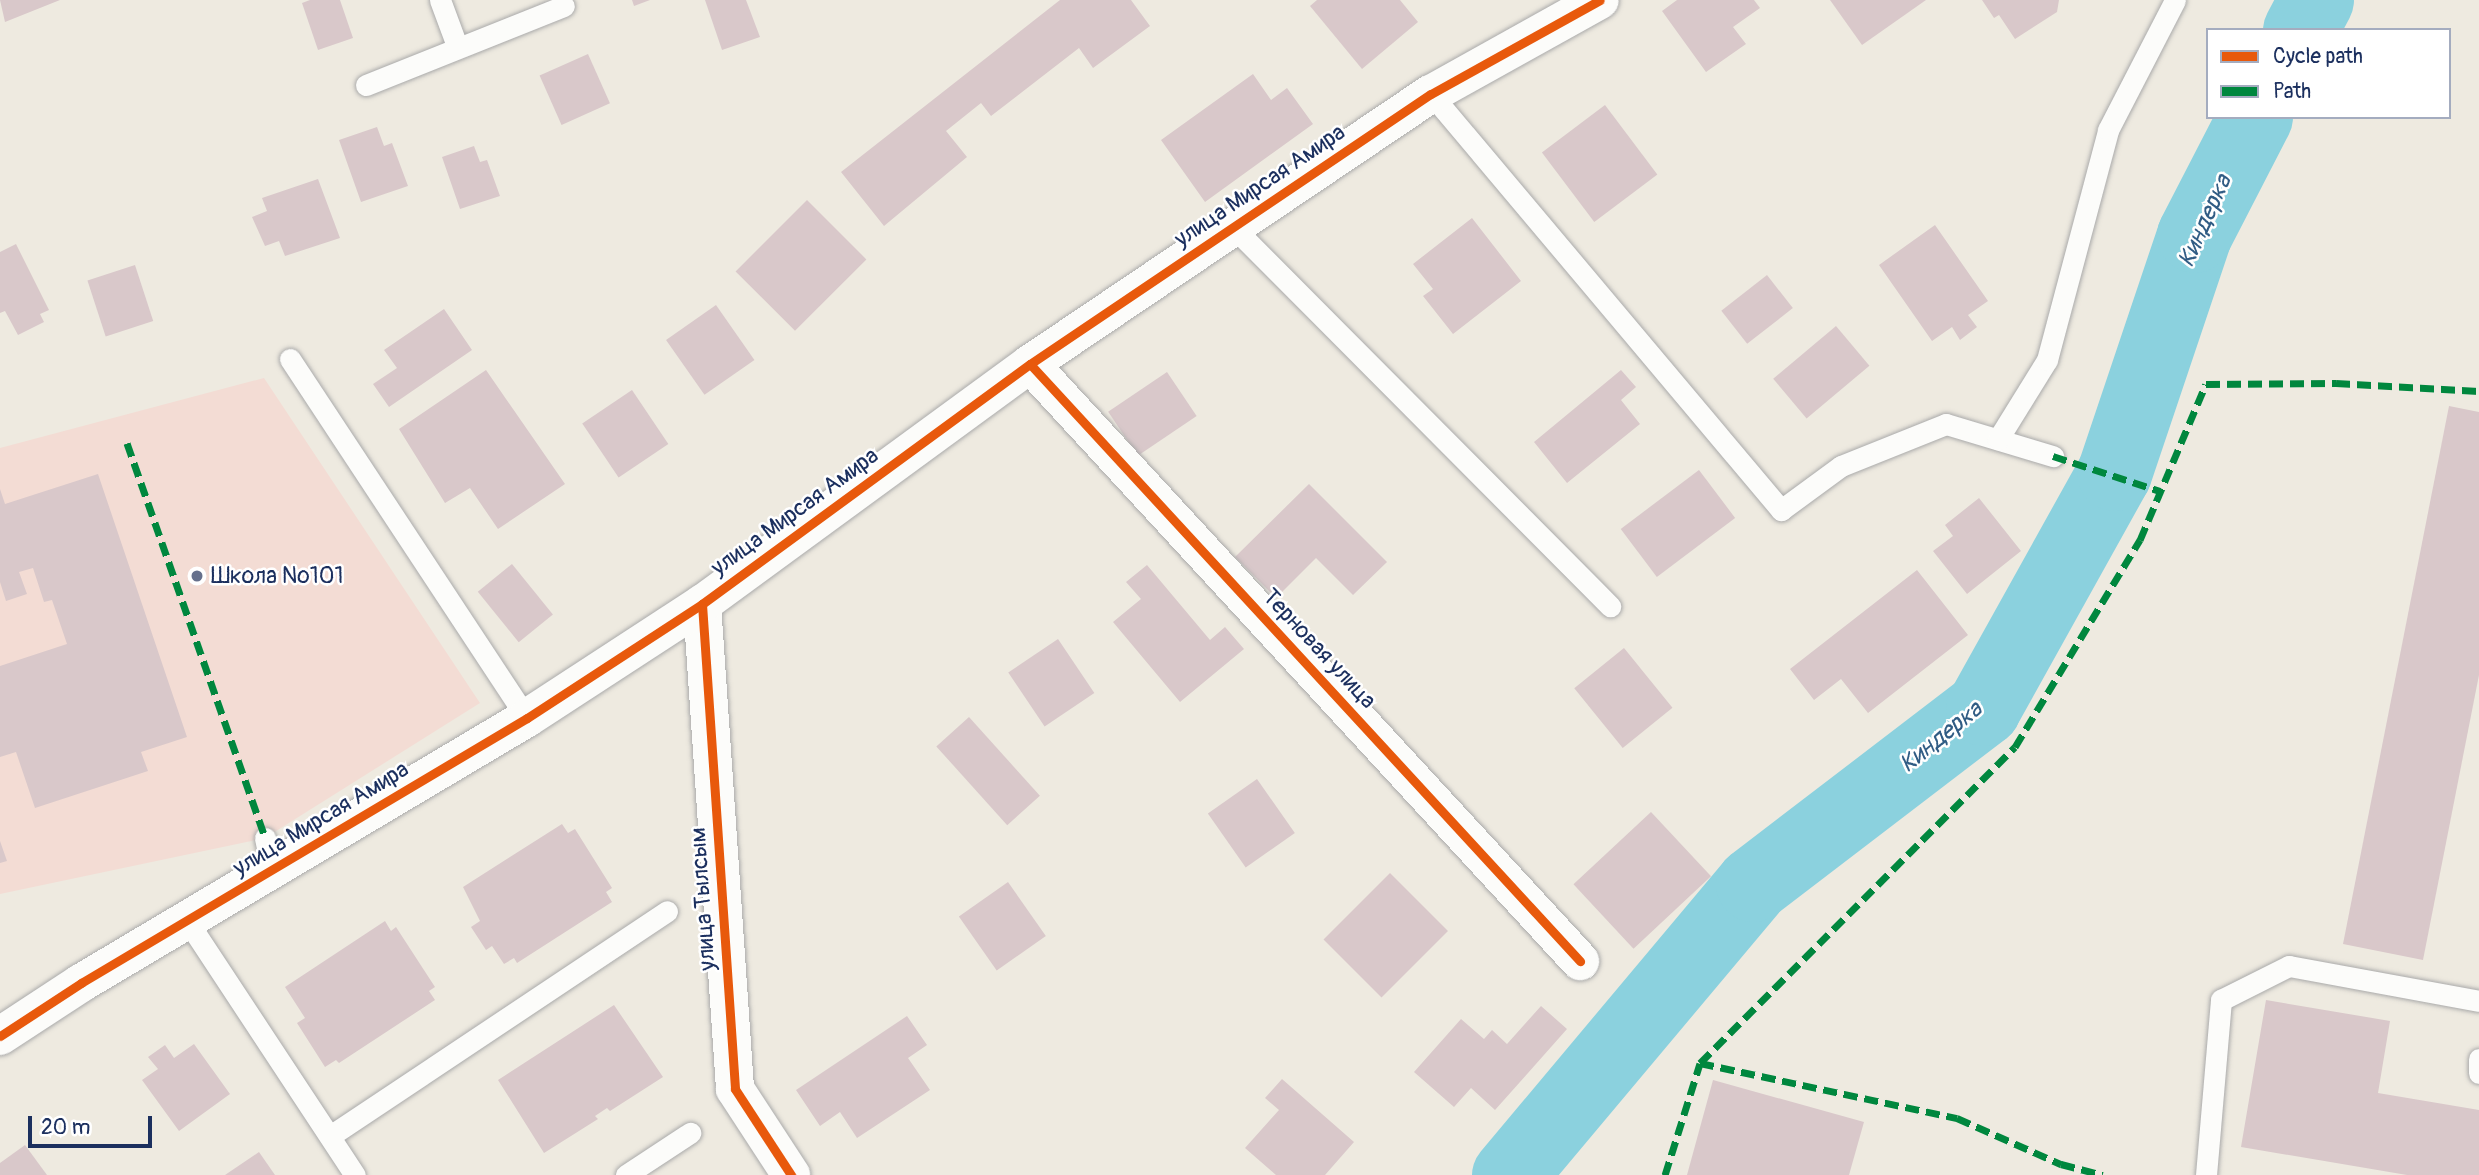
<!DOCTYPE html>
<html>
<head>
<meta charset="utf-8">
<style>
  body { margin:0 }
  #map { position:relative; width:2479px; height:1175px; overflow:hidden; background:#eeeae0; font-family:Pangolin,sans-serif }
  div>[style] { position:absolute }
  .built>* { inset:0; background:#f3dcd4 }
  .river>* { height:75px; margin:-37.5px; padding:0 37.5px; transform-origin:37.5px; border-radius:37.5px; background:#8bd1de }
  .building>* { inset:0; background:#d9c8ca; transform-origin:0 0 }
  .roads { filter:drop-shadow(0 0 2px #aaa) drop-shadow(0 0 2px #aaa) }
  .lane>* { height:21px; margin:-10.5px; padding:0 10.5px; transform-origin:10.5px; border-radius:10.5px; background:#fcfcfa }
  .street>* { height:38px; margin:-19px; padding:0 19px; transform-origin:19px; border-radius:19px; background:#fcfcfa }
  .quiet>* { height:7px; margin-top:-3.5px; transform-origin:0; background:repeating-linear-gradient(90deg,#00873e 0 14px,transparent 0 21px) }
  .cycleway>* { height:9px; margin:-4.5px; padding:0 4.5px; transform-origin:4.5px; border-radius:4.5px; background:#e8590c }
  .dots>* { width:19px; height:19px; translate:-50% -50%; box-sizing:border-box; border:4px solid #fff; border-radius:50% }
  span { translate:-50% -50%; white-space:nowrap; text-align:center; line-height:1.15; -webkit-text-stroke:5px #fff; paint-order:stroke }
  .street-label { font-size:23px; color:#1b2f5e }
  .poi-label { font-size:23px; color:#1b2f5e }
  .left { translate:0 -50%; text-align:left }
  .water-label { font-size:24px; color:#305c84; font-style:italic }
  .legend { position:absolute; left:2206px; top:28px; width:245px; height:91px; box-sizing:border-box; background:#fff; border:2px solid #a4acbf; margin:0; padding:9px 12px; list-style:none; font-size:21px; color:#1b2f5e }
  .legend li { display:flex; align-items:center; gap:14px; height:35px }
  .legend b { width:35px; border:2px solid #a4acbf }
  .scale { position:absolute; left:28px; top:1116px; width:124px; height:32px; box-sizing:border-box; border:4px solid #1b2f5e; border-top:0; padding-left:9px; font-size:21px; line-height:24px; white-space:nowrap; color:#1b2f5e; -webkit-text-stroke:5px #fff; paint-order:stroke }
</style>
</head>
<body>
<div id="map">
  <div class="built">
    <i style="clip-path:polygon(264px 378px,480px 703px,265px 838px,0 894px,0 448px)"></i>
  </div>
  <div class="river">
    <i style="left:2300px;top:30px;width:34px;rotate:-62deg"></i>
    <i style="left:1509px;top:1175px;width:380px;rotate:-50deg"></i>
    <i style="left:1753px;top:884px;width:290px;rotate:-37.4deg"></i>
    <i style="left:1983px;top:708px;width:269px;rotate:-60.9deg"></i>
    <i style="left:2114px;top:473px;width:251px;rotate:-71.4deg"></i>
    <i style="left:2194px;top:235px;width:133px;rotate:-62.7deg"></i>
  </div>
  <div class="building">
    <i style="clip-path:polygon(0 0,60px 0,5px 22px)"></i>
    <i style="clip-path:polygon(310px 0,340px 0,353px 38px,318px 50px,302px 3px)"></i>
    <i style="clip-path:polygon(632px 0,650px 0,634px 6px)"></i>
    <i style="clip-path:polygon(705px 0,746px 0,760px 37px,722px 50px)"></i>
    <i style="clip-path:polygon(1060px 0,1131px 0,1150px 26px,1093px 68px,1079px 48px,991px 116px,981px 103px,946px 131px,967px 157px,884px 226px,841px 172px)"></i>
    <i style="clip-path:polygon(1317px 0,1400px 0,1418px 22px,1362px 69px,1310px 6px)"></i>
    <i style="clip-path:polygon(1677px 0,1754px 0,1760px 8px,1733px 27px,1746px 44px,1706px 72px,1662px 11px)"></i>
    <i style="clip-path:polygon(1830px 0,1926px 0,1862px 45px)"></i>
    <i style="clip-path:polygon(1982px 0,2059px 0,2057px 12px,2015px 39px,1999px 15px,1994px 18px)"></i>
    <i style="left:588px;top:54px;width:54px;height:53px;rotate:66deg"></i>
    <i style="clip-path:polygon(1253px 74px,1271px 100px,1287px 88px,1313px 124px,1205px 202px,1161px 140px)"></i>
    <i style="left:1605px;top:105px;width:87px;height:79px;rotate:53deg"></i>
    <i style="clip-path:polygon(377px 127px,384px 146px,392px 143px,408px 186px,361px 202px,339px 140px)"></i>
    <i style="clip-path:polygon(474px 146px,480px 162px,487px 160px,500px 196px,460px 209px,442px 157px)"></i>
    <i style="clip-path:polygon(318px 179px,340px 238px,285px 256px,279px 241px,265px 246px,252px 217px,267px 211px,262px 198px)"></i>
    <i style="left:807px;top:200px;width:84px;height:101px;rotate:45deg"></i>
    <i style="clip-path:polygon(1472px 218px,1521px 281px,1453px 334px,1423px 296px,1433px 289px,1413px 264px)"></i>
    <i style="clip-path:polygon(1935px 225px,1988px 301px,1968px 315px,1977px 327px,1960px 340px,1952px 327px,1932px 341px,1879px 265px)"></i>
    <i style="clip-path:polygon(16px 244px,49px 310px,40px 314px,44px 322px,18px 335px,5px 311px,0 313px,0 252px)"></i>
    <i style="left:135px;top:265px;width:59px;height:50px;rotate:72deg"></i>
    <i style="left:1767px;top:275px;width:42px;height:58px;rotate:52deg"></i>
    <i style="left:716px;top:305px;width:67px;height:61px;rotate:55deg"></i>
    <i style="clip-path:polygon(444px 309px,472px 350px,389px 407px,373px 384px,397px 368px,384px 350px)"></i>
    <i style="left:1836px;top:326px;width:52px;height:82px;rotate:50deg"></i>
    <i style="clip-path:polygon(486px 370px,565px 484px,498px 529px,470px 488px,445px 503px,399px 429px)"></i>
    <i style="clip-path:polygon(1621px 370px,1636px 387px,1621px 400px,1640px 424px,1567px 483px,1534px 442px)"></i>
    <i style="left:1167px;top:372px;width:53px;height:71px;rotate:56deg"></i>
    <i style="left:632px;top:390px;width:65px;height:60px;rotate:56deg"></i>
    <i style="clip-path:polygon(2449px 406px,2479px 412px,2479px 675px,2423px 960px,2343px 944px)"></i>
    <i style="left:1699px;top:470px;width:60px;height:98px;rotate:53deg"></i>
    <i style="clip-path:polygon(98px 474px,187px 737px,141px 752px,148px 771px,35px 808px,16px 752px,0 757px,0 666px,67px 644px,52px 600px,44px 602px,33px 568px,19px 572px,27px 594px,6px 601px,0 582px,0 489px,5px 504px)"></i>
    <i style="clip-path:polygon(1309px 484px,1387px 562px,1353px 595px,1316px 558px,1276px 598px,1235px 557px)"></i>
    <i style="clip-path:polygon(1979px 498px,2021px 551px,1967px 594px,1933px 551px,1953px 536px,1945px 525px)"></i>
    <i style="left:512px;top:564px;width:65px;height:44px;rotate:51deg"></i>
    <i style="clip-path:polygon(1147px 565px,1210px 640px,1225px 627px,1244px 649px,1180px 702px,1113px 622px,1141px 599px,1126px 582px)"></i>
    <i style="clip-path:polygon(1917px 570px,1968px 635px,1868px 713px,1841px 679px,1814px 700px,1790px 669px)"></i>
    <i style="left:1058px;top:639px;width:65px;height:60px;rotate:56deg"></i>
    <i style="left:1624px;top:648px;width:77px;height:64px;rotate:51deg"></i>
    <i style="left:969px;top:717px;width:106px;height:44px;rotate:48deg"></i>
    <i style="left:1257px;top:779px;width:66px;height:60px;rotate:55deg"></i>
    <i style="left:1651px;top:812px;width:88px;height:106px;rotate:47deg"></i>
    <i style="clip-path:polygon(562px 824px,568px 833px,575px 829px,612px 888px,606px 892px,612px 902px,517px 963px,514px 958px,504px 964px,492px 946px,486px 950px,471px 927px,480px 921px,463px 887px)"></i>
    <i style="clip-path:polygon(0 841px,7px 861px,0 863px)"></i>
    <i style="left:1390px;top:873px;width:82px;height:94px;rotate:45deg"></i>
    <i style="left:1008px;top:882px;width:66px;height:60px;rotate:55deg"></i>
    <i style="clip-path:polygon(385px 921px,391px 931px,396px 927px,435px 987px,429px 991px,435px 1000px,339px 1063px,336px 1060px,325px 1067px,297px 1023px,305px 1018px,285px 987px)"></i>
    <i style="clip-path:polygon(2266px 1000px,2390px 1021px,2378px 1093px,2479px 1110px,2479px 1175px,2407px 1175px,2241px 1147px)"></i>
    <i style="clip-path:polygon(614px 1005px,663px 1077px,610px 1111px,607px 1108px,595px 1116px,598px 1119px,544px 1153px,498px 1080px)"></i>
    <i style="clip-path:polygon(1541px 1006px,1567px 1029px,1495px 1110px,1471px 1088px,1454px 1107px,1414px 1072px,1461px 1019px,1484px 1039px,1492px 1030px,1507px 1044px)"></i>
    <i style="clip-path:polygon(907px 1016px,927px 1045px,908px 1058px,930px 1090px,857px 1138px,840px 1112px,820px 1126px,796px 1090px)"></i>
    <i style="clip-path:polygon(194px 1044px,230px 1094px,179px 1131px,142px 1080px,158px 1069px,148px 1057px,165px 1045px,174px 1058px)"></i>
    <i style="clip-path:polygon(1282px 1079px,1354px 1142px,1325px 1175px,1276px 1175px,1245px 1148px,1279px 1110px,1265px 1098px)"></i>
    <i style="clip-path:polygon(1713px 1080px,1864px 1122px,1849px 1175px,1687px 1175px)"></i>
    <i style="clip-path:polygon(25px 1145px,47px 1175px,0 1175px,0 1163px)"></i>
    <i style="clip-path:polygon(259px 1152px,275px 1175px,225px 1175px)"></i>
  </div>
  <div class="roads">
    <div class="lane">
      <i style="left:440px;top:0;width:49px;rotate:69.7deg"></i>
      <i style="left:366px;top:85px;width:213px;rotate:-21.8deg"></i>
      <i style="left:1431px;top:94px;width:544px;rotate:49.92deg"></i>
      <i style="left:1781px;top:510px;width:74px;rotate:-36.3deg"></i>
      <i style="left:1841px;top:466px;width:113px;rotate:-21.8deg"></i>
      <i style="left:1946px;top:424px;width:112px;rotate:16.7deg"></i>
      <i style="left:1233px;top:227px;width:535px;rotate:45.15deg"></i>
      <i style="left:290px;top:359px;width:430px;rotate:56.6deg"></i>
      <i style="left:1998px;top:439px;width:93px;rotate:-58.2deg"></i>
      <i style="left:2047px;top:360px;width:238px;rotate:-75.1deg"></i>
      <i style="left:2108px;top:130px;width:146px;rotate:-62.7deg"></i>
      <i style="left:265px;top:838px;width:34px;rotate:78deg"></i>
      <i style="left:188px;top:922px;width:303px;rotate:56.6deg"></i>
      <i style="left:2479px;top:1059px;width:14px;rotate:90deg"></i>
      <i style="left:330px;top:1136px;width:405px;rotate:-33.7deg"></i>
      <i style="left:626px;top:1175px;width:77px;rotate:-33.3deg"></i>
      <i style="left:2206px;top:1175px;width:176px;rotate:-85.1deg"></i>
      <i style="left:2221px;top:1000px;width:76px;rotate:-26.6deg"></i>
      <i style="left:2289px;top:966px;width:193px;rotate:10.4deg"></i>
    </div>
    <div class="street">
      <i style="left:1030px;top:364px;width:812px;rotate:47.35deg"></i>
      <i style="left:702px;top:604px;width:486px;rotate:86.1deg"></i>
      <i style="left:735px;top:1089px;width:103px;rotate:56.9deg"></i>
      <i style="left:0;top:1036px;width:97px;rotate:-33.2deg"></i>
      <i style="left:81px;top:983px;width:519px;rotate:-30.72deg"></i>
      <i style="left:527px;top:718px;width:209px;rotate:-33.1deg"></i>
      <i style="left:702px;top:604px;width:406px;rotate:-36.2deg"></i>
      <i style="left:1030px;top:364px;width:483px;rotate:-34deg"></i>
      <i style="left:1431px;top:94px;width:193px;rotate:-29.1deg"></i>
    </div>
  </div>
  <div class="quiet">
    <i style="left:127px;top:443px;width:418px;rotate:70.7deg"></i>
    <i style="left:2053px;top:456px;width:113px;rotate:18.1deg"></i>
    <i style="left:1700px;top:1063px;width:446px;rotate:-45.1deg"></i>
    <i style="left:2015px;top:747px;width:242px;rotate:-58.9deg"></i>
    <i style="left:2140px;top:540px;width:169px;rotate:-67.1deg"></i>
    <i style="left:2206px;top:384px;width:130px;rotate:-0.4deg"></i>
    <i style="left:2336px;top:383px;width:143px;rotate:3.2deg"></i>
    <i style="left:1665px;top:1175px;width:117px;rotate:-72.6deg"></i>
    <i style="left:1700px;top:1063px;width:263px;rotate:12.1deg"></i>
    <i style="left:1957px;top:1118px;width:114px;rotate:23.9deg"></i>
    <i style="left:2061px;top:1164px;width:43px;rotate:14.7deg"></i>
  </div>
  <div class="cycleway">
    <i style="left:1030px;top:364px;width:812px;rotate:47.35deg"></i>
    <i style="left:702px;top:604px;width:486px;rotate:86.1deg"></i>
    <i style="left:735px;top:1089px;width:103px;rotate:56.9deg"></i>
    <i style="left:0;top:1036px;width:97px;rotate:-33.2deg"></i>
    <i style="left:81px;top:983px;width:519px;rotate:-30.72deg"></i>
    <i style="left:527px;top:718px;width:209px;rotate:-33.1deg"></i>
    <i style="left:702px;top:604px;width:406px;rotate:-36.2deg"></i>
    <i style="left:1030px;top:364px;width:483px;rotate:-34deg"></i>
    <i style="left:1431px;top:94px;width:193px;rotate:-29.1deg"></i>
  </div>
  <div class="dots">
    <i style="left:197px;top:576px;background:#65708c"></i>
  </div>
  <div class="street-label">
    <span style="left:1260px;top:186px;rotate:-34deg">улица Мирсая Амира</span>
    <span style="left:795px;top:512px;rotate:-36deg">улица Мирсая Амира</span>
    <span style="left:1319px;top:649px;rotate:47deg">Терновая улица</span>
    <span style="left:321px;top:819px;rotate:-31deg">улица Мирсая Амира</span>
    <span style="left:703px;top:899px;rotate:-94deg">улица Тылсым</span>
  </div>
  <div class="poi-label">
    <span class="left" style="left:211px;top:576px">Школа №101</span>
  </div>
  <div class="water-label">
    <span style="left:2205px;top:221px;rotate:-66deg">Киндерка</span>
    <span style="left:1941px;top:737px;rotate:-39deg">Киндерка</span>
  </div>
  <ul class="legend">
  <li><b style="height:9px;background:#e8590c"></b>Cycle path</li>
  <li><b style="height:9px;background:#00873e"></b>Path</li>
  </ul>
  <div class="scale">20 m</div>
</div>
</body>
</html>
